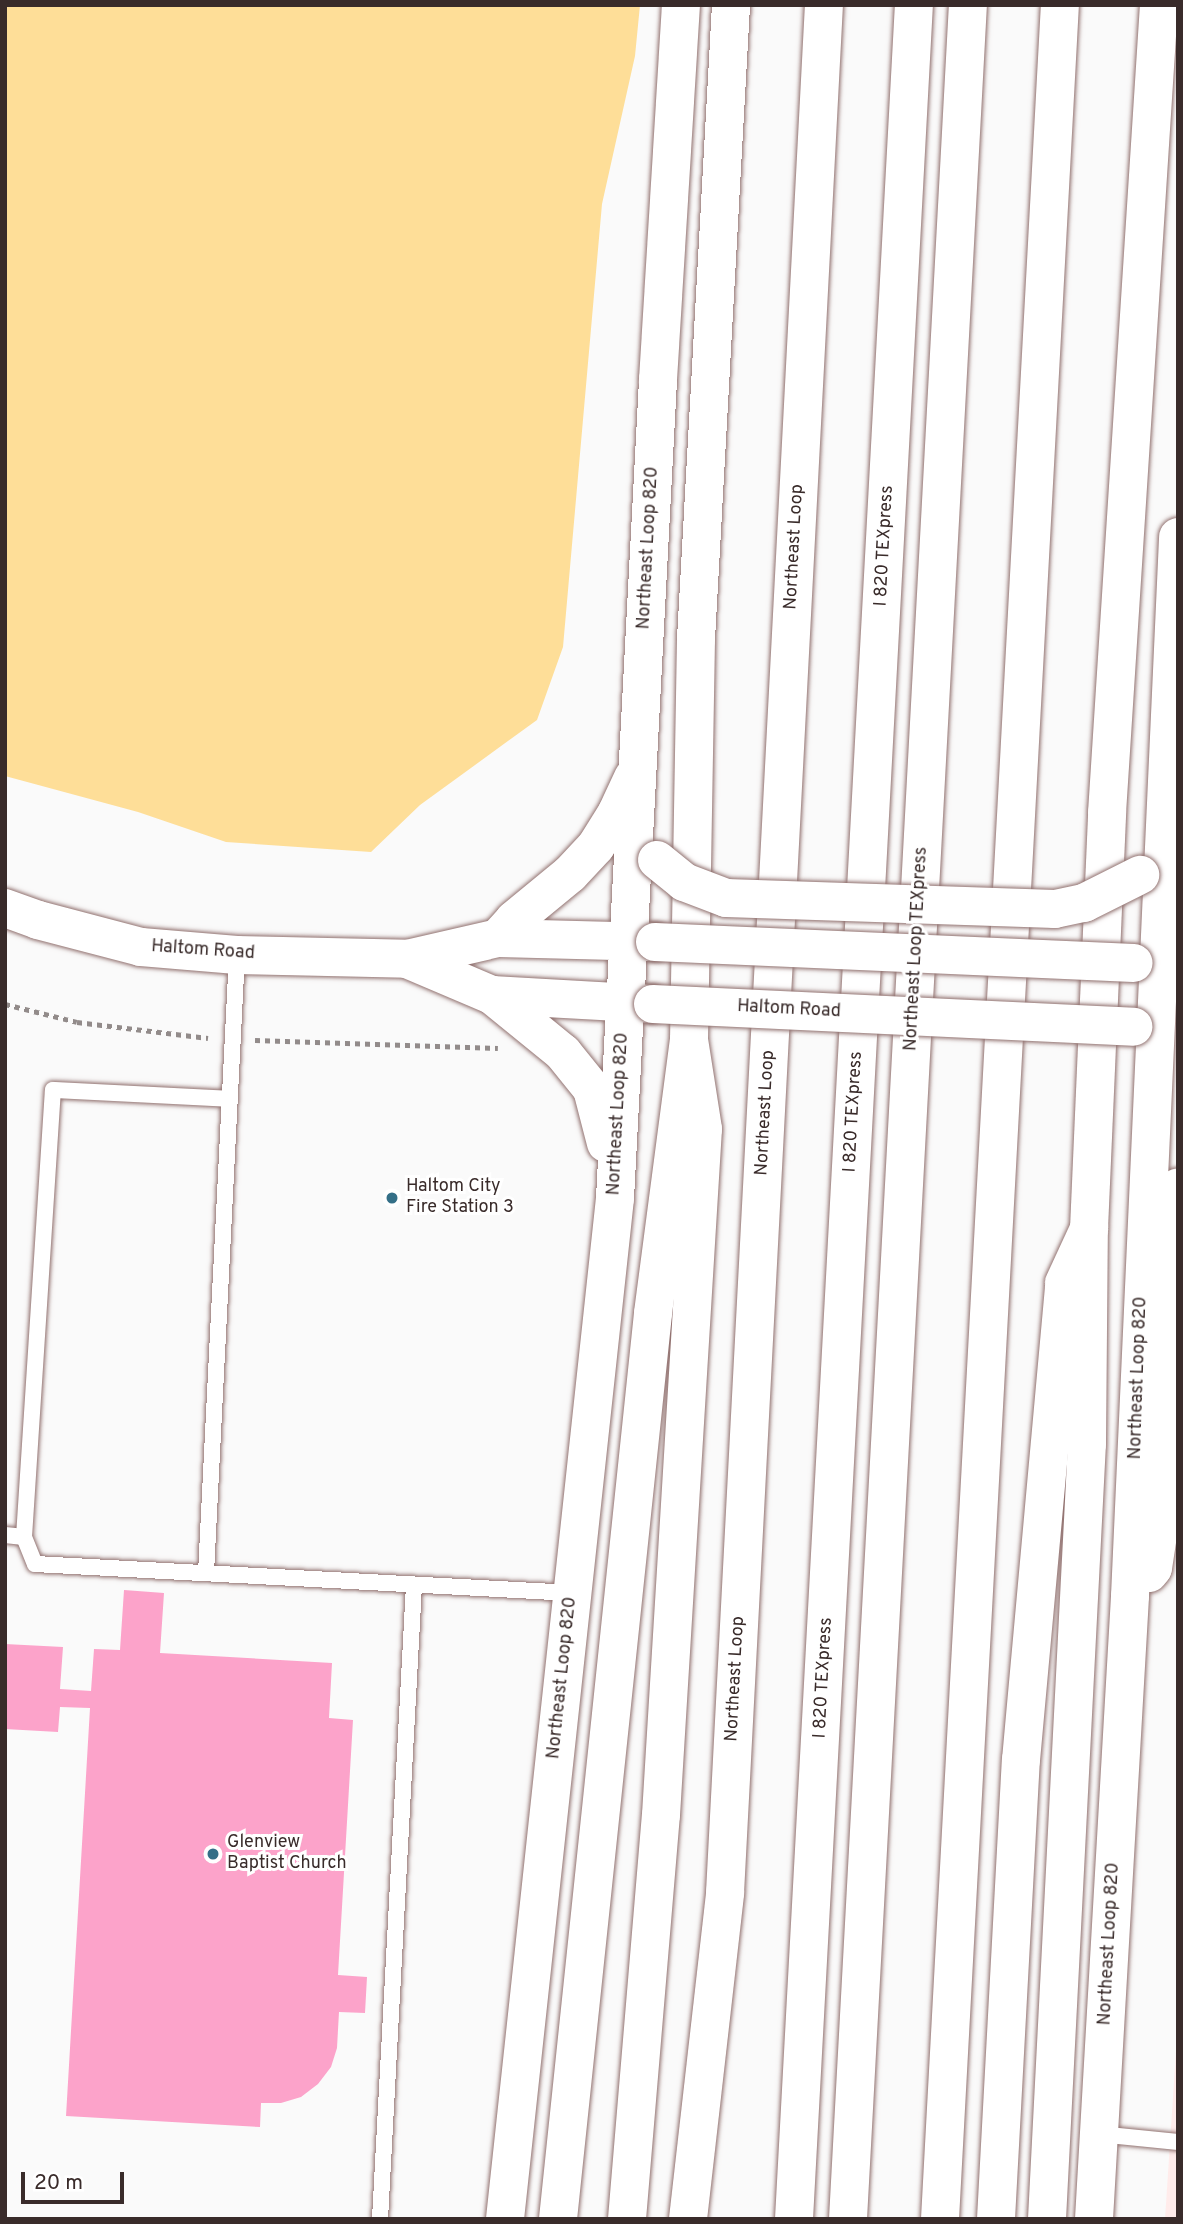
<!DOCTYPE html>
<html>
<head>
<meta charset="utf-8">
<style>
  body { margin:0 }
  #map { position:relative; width:1183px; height:2224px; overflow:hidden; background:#fafafa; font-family:Overpass,sans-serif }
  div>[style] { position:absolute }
  .built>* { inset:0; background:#ffeceb }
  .green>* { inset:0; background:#fede98 }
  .building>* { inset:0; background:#fca3ca }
  .path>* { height:4.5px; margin-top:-2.25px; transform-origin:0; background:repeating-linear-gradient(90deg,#928b8a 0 5px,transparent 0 10px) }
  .roads { filter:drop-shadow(0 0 2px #91716f) drop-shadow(0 0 2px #91716f) }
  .lane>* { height:16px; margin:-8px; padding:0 8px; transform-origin:8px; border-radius:8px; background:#fff }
  .secondary>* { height:38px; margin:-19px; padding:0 19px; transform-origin:19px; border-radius:19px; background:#fff }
  .highway>* { height:38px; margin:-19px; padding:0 19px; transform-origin:19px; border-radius:19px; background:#fff }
  .bridges { filter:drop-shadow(0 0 2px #91716f) drop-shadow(0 0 2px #91716f) }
  .secondary-bridge>* { height:38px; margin:-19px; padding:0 19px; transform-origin:19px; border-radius:19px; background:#fff }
  .dots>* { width:19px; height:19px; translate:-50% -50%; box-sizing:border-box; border:4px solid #fff; border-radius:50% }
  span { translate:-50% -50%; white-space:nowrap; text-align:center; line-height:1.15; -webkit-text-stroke:6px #fff; paint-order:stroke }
  .street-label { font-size:18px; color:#392b2a }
  .poi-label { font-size:18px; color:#392b2a }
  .left { translate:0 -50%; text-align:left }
  .frame { position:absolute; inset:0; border:7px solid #392b2a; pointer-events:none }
  .scale { position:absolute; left:21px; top:2172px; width:103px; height:32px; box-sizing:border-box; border:4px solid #392b2a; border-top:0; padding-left:9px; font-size:21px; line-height:24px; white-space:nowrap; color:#392b2a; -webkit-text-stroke:5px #fff; paint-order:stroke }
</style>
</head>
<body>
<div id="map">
  <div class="built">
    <i style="clip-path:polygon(1178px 2021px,1178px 2219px,1165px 2219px)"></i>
  </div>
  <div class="green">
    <i style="clip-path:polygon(5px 5px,640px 5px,635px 56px,602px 204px,563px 647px,537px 720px,420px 805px,371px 852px,226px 842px,138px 812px,5px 776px)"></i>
  </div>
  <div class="building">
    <i style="clip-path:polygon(124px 1590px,164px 1593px,160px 1653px,332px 1663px,329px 1718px,353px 1720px,338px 1975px,367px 1977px,365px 2013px,339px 2012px,337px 2048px,331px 2067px,318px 2084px,301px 2097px,281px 2103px,261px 2103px,260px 2127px,66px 2116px,90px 1708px,60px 1707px,58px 1732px,5px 1729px,5px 1644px,63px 1647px,60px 1689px,91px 1691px,94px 1649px,120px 1650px)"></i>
  </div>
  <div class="path">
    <i style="left:5px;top:1004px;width:74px;rotate:14deg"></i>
    <i style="left:77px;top:1022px;width:132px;rotate:7deg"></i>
    <i style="left:255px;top:1040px;width:243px;rotate:1.9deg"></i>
  </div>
  <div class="roads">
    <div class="lane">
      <i style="left:5px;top:1535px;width:19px;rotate:6deg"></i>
      <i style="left:24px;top:1537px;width:29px;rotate:68deg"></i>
      <i style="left:35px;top:1564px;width:538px;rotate:3.09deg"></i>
      <i style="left:24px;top:1537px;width:448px;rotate:-86.3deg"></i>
      <i style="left:53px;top:1090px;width:177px;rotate:2.9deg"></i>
      <i style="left:206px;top:1573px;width:619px;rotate:-87.13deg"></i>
      <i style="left:1099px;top:2134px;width:79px;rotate:5.8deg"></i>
      <i style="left:380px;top:2219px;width:635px;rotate:-86.93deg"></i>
    </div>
    <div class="secondary">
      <i style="left:5px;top:908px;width:35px;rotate:20deg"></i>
      <i style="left:38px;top:920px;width:106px;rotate:14.7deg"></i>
      <i style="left:141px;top:947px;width:96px;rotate:4.8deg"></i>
      <i style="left:237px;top:955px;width:170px;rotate:1.3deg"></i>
      <i style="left:407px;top:959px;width:93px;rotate:-13deg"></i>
      <i style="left:498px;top:938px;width:157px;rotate:1.5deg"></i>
      <i style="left:498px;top:938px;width:24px;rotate:-48deg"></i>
      <i style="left:514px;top:920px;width:72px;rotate:-39.4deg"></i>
      <i style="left:570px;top:874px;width:38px;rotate:-47deg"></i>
      <i style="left:596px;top:846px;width:40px;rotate:-58deg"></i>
      <i style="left:617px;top:812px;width:38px;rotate:-65deg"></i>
      <i style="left:407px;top:959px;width:92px;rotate:23deg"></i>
      <i style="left:492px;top:995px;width:159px;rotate:3.2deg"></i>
      <i style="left:492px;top:995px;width:92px;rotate:39.2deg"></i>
      <i style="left:563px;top:1053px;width:46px;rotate:51.1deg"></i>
      <i style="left:592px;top:1089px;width:56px;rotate:75.5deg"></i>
      <i style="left:1149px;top:1573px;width:6px;rotate:-51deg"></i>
      <i style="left:1153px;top:1568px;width:54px;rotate:-81.4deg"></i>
      <i style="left:1161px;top:1515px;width:328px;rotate:-87deg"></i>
      <i style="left:505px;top:2219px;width:1027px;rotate:-83.85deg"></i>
      <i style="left:615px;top:1198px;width:819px;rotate:-86.99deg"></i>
      <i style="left:658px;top:380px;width:376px;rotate:-86.5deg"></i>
      <i style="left:558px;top:2219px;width:911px;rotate:-84.01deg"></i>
      <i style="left:653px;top:1313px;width:275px;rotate:-82.5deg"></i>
      <i style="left:689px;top:1040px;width:401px;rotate:-89deg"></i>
      <i style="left:696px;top:639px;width:635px;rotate:-86.84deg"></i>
      <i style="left:1047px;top:2219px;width:776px;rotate:-87.05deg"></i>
      <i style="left:1087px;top:1444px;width:215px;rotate:-89.5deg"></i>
      <i style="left:1089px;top:1229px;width:416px;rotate:-87.5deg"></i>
      <i style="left:1107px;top:813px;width:810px;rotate:-86.32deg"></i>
      <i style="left:1094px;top:2219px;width:624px;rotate:-86.69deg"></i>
      <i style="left:1130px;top:1596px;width:1060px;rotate:-87.4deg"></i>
    </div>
    <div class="highway">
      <i style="left:627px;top:2219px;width:405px;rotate:-85.2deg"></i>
      <i style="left:661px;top:1815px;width:687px;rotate:-86.5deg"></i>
      <i style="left:703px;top:1129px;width:90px;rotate:-98.9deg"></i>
      <i style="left:688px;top:2219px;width:328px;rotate:-83.5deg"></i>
      <i style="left:725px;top:1893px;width:1891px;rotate:-87deg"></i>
      <i style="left:794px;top:2219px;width:2217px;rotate:-86.9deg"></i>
      <i style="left:848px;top:2219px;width:2217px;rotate:-86.9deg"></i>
      <i style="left:940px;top:2219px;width:2217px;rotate:-86.9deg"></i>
      <i style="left:996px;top:2219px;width:460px;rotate:-86.9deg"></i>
      <i style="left:1021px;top:1760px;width:479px;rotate:-84.8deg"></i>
      <i style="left:1064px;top:1283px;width:60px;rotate:-65.2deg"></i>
    </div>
  </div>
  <div class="bridges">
    <div class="secondary-bridge">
      <i style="left:657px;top:860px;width:35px;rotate:39deg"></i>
      <i style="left:684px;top:882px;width:45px;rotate:20.9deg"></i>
      <i style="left:726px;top:898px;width:329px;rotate:1.9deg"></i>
      <i style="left:1055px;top:909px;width:30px;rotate:-12deg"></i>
      <i style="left:1084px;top:903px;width:63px;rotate:-26.6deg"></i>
      <i style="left:655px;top:942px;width:479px;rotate:2.5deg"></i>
      <i style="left:653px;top:1004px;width:481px;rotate:2.7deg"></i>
    </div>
  </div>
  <div class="dots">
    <i style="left:392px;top:1198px;background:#346f87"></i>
    <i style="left:213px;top:1854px;background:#346f87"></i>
  </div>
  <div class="street-label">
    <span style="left:885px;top:546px;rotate:-87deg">I 820 TEXpress</span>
    <span style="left:795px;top:547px;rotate:-87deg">Northeast Loop</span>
    <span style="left:649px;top:548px;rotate:-87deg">Northeast Loop 820</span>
    <span style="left:917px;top:949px;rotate:-87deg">Northeast Loop TEXpress</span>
    <span style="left:203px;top:951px;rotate:4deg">Haltom Road</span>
    <span style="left:789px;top:1010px;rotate:3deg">Haltom Road</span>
    <span style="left:854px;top:1112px;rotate:-87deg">I 820 TEXpress</span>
    <span style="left:766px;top:1113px;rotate:-87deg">Northeast Loop</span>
    <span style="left:619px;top:1114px;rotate:-87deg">Northeast Loop 820</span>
    <span style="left:1139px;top:1378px;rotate:-88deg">Northeast Loop 820</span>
    <span style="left:563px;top:1678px;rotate:-84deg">Northeast Loop 820</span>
    <span style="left:824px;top:1678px;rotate:-87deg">I 820 TEXpress</span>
    <span style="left:736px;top:1679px;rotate:-87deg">Northeast Loop</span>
    <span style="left:1110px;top:1944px;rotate:-87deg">Northeast Loop 820</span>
  </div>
  <div class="poi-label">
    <span class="left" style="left:406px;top:1198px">Haltom City<br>Fire Station 3</span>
    <span class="left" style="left:227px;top:1854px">Glenview<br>Baptist Church</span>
  </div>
  <div class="frame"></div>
  <div class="scale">20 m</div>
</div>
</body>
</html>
